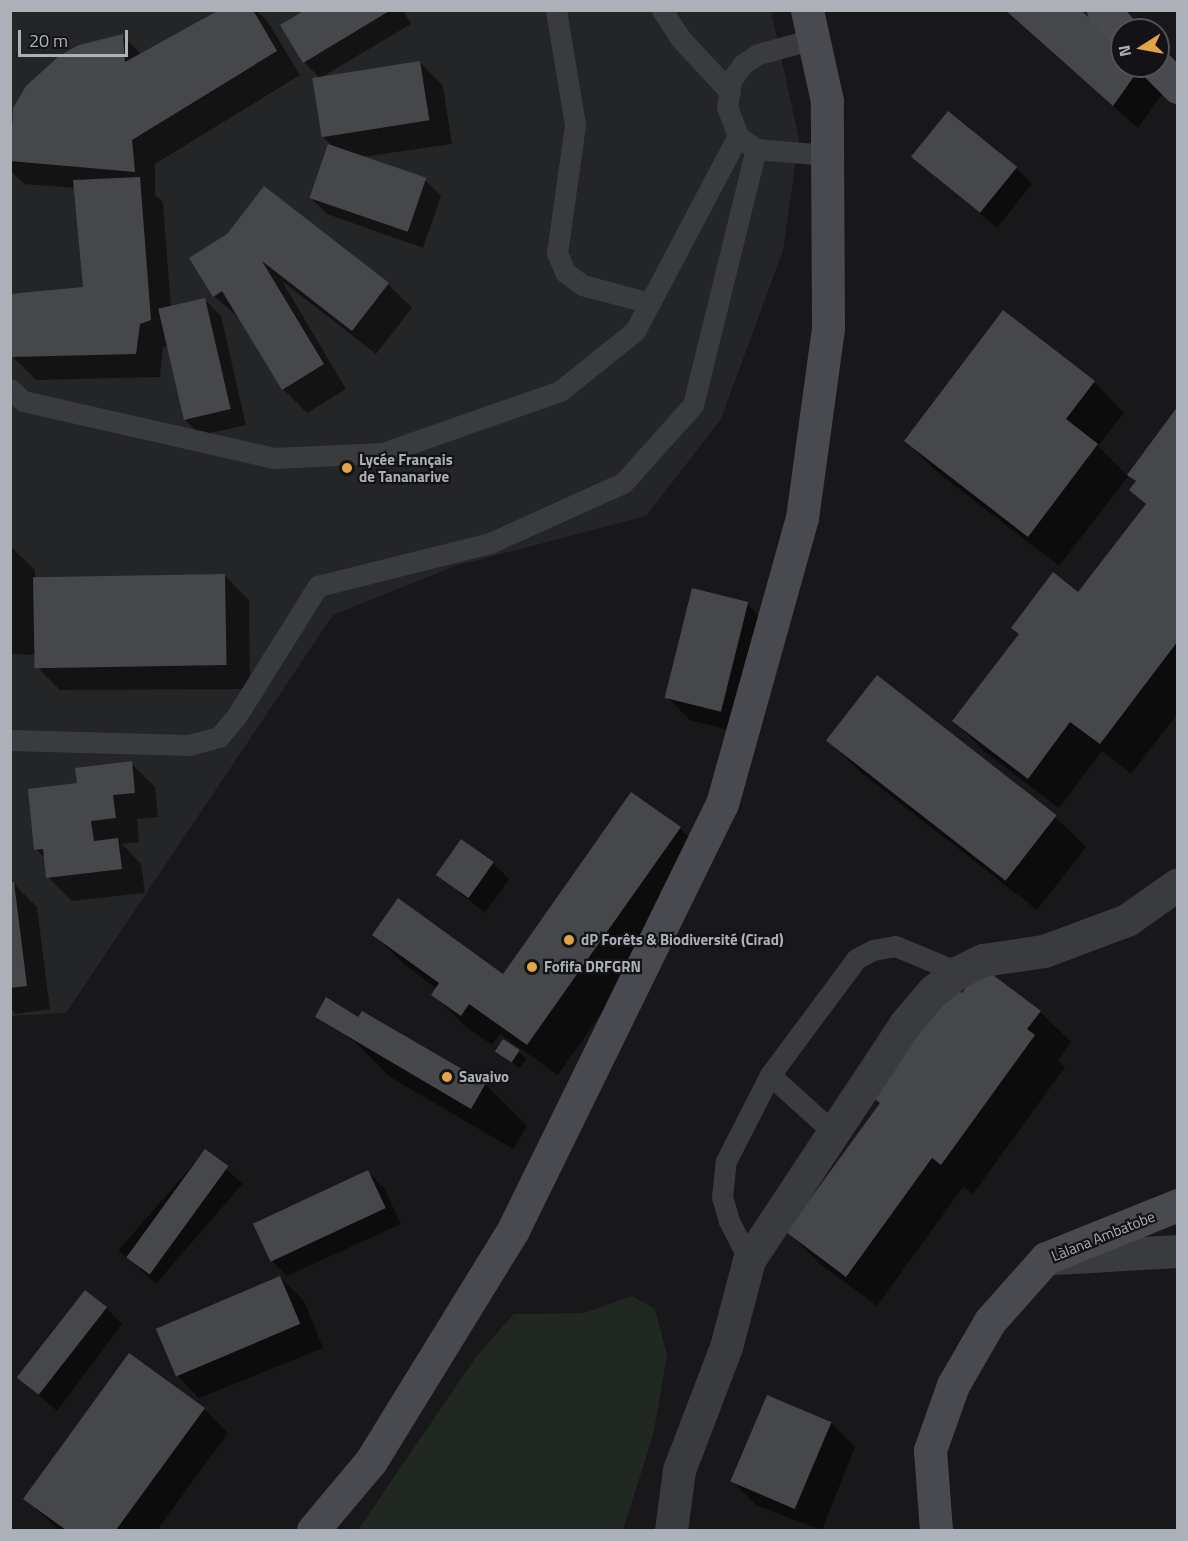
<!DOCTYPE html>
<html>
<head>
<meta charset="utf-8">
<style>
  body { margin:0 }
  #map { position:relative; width:1188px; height:1541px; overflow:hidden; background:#18181a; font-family:"Titillium Web",sans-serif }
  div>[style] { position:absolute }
  .built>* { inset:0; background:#242527 }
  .green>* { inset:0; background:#212821 }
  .shadow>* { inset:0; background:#0007; transform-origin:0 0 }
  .building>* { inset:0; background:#45474a; transform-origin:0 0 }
  .lane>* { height:21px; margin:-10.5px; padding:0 10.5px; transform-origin:10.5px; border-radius:10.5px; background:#3a3b3f }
  .street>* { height:33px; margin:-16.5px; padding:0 16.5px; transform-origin:16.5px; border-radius:16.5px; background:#3a3b3f }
  .secondary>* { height:33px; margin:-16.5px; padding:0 16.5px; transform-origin:16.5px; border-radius:16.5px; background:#484a4f }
  .dots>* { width:16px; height:16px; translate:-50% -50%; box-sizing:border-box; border:3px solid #131315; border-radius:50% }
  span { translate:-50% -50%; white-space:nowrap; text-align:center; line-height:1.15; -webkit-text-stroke:4.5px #131315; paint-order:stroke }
  .poi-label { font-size:15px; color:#acb1b9; font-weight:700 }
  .left { translate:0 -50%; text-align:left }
  .street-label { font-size:15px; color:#acb1b9 }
  .frame { position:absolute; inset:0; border:12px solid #acb1b9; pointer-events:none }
  .north { position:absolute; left:1110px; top:18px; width:60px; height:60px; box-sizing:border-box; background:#131315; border:2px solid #505257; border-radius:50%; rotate:259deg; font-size:16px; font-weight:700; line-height:24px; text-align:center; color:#acb1b9 }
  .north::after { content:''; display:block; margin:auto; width:21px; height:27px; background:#e3a347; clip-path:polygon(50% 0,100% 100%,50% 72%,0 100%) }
  .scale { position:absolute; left:18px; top:30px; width:110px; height:27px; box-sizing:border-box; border:3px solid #acb1b9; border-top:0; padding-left:8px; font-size:18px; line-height:21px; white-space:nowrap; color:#acb1b9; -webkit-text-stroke:4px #131315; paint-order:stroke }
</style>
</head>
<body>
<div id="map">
  <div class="built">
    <i style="clip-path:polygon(10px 11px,771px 11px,799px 139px,783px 250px,721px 419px,646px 516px,455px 566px,333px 615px,66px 1013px,11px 1016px)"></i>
  </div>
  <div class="green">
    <i style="clip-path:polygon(632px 1296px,655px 1309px,667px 1355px,653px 1435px,623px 1530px,358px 1530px,476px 1357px,514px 1314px,584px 1313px)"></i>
  </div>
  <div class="shadow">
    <i style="clip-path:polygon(222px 10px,256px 10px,268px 22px,300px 75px,155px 164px,155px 195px,163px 202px,171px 308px,205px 300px,221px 316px,246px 425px,201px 435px,184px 419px,168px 346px,163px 347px,160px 377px,36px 380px,12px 356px,10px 296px,85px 289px,75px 188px,24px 184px,10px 170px,10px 121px,27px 87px,122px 35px,142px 55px)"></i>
    <i style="clip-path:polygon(308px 10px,403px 10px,411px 24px,322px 77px,420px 62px,443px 86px,452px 144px,362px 157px,425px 180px,441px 196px,423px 248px,327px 214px,311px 198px,330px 144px,322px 136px,319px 77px,304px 62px)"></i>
    <i style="clip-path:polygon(1004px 10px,1078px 10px,1122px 53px,1122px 66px,1136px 66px,1163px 93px,1138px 128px)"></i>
    <i style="clip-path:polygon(913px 157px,1016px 168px,1032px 184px,997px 228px)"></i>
    <i style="clip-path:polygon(228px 236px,388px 284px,412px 308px,376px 354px,282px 281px,346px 389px,307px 413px,283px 389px,240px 319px,214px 296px,191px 258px)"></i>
    <i style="clip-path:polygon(1094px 382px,1124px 413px,1098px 446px,1128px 476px,1178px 409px,1178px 713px,1131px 774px,1102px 751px,1059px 808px,985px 752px,954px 721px,1079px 594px,1147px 506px,1131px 490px,1137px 482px,1129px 475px,1059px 566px,937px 472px,906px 441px)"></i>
    <i style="clip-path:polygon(10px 546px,35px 570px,35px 578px,225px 576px,249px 600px,250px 689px,60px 690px,36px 666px,36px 655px,10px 654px)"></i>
    <i style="clip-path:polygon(747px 604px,771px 628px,743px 734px,690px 720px,666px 696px)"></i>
    <i style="clip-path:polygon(828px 740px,1055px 817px,1086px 847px,1037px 910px,859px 771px)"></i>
    <i style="clip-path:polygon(131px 763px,155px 787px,158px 817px,137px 819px,139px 842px,122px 844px,141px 864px,145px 893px,72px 901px,48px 877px,46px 859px,36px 849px,78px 785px)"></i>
    <i style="clip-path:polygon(680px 828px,710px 859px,558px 1075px,500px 1034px,492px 1045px,464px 1025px,433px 994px,437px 989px,405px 965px,374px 935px,503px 976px)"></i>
    <i style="clip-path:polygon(493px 863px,509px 879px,485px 913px,438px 875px)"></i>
    <i style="clip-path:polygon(13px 883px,37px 907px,50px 1009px,16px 1014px,10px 1009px)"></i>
    <i style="clip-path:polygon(962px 995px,1040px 1012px,1071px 1042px,1058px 1060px,1065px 1067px,973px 1194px,963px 1187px,877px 1306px,819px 1263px,788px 1232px,881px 1104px,873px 1096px)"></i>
    <i style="clip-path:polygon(362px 1013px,485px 1084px,527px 1126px,513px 1149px,390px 1077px,355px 1042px,316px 1017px,357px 1018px)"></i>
    <i style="left:504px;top:1041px;width:29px;height:12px;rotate:38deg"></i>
    <i style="left:205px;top:1151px;width:50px;height:132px;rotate:41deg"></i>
    <i style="clip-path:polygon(368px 1172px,384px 1188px,401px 1224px,287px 1276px,271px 1260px,255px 1223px)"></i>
    <i style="clip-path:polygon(280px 1277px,304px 1301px,323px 1348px,199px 1398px,176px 1374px)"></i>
    <i style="clip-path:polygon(106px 1308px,122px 1324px,57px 1411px,20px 1379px)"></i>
    <i style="clip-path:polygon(204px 1409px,228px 1433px,157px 1530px,59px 1530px,25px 1499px)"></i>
    <i style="clip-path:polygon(831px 1423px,855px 1447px,822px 1530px,757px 1506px,733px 1482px)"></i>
  </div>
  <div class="building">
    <i style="clip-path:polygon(219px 10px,253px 10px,277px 51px,132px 140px,135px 172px,10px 161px,13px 108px,26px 86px,59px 56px,79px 45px,123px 34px,125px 62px)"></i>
    <i style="clip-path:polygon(305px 10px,391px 10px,303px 63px,280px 25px)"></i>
    <i style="clip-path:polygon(1005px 10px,1081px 10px,1122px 50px,1122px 66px,1140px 68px,1113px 106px)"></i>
    <i style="left:420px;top:61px;width:60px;height:109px;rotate:81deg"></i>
    <i style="left:948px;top:111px;width:89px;height:59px;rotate:39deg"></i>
    <i style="left:328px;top:144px;width:104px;height:57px;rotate:19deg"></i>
    <i style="clip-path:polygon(140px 177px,151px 320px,140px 324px,136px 354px,11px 357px,10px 294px,83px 287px,73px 180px)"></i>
    <i style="clip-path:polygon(264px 186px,389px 283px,352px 331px,262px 261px,324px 364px,282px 390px,222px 291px,213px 297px,189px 258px,227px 234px)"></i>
    <i style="left:205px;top:298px;width:114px;height:48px;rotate:77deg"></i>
    <i style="clip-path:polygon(1003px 310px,1095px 381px,1066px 419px,1098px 444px,1028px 537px,904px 441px)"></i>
    <i style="clip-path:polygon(1178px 406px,1178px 641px,1100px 744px,1070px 722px,1028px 779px,952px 721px,1019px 634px,1011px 628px,1053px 572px,1078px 592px,1146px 504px,1129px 490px,1136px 481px,1127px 475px)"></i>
    <i style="left:225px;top:574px;width:91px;height:192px;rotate:89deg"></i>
    <i style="left:692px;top:588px;width:58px;height:113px;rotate:14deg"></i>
    <i style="left:877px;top:675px;width:228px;height:83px;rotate:38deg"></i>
    <i style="clip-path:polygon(132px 761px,135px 793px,113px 795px,116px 818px,91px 821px,94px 841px,118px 838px,122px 869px,46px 878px,43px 849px,34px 850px,28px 789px,77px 783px,75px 768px)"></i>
    <i style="clip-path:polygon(631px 792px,681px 827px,527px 1045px,469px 1004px,461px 1016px,431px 995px,439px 983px,372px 935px,398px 898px,503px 974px)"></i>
    <i style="left:461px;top:839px;width:40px;height:44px;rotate:35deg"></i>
    <i style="clip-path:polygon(10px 882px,14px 882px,27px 986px,10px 988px)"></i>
    <i style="clip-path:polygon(981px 966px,1041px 1011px,1027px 1029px,1035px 1035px,941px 1165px,932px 1158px,846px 1277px,786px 1232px,880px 1103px,871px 1096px,951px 985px,962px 993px)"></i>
    <i style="clip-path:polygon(326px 997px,358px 1017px,362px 1011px,486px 1083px,471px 1109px,315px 1017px)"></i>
    <i style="left:503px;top:1039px;width:20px;height:15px;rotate:33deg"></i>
    <i style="left:205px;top:1149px;width:29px;height:134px;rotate:36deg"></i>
    <i style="left:368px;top:1170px;width:42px;height:127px;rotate:65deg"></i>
    <i style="left:280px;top:1276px;width:52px;height:135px;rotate:67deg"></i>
    <i style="left:85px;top:1290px;width:28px;height:111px;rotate:38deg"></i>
    <i style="clip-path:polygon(129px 1353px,205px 1408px,116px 1530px,66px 1530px,23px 1499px)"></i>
    <i style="left:767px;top:1395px;width:70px;height:94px;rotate:23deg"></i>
  </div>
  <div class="lane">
    <i style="left:556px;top:10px;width:117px;rotate:80.6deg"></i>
    <i style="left:575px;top:125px;width:129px;rotate:98deg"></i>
    <i style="left:557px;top:253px;width:21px;rotate:67deg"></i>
    <i style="left:565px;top:272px;width:21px;rotate:37deg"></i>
    <i style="left:582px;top:285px;width:70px;rotate:14.8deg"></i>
    <i style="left:662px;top:10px;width:35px;rotate:57deg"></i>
    <i style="left:681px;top:39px;width:72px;rotate:47.2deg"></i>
    <i style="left:813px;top:39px;width:57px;rotate:164.7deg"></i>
    <i style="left:758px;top:54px;width:18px;rotate:146deg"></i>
    <i style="left:743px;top:64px;width:20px;rotate:127deg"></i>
    <i style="left:731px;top:80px;width:27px;rotate:98deg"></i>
    <i style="left:727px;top:107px;width:31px;rotate:69deg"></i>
    <i style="left:738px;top:136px;width:22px;rotate:36deg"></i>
    <i style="left:756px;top:149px;width:71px;rotate:4.8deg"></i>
    <i style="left:10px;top:389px;width:18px;rotate:43deg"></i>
    <i style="left:23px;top:401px;width:256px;rotate:12.8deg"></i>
    <i style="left:273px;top:458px;width:110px;rotate:-2.6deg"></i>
    <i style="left:383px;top:453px;width:188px;rotate:-19.3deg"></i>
    <i style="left:560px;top:391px;width:96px;rotate:-38.7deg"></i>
    <i style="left:635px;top:331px;width:221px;rotate:-62.2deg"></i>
    <i style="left:10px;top:740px;width:179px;rotate:1.6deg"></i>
    <i style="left:189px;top:745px;width:31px;rotate:-15deg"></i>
    <i style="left:219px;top:737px;width:26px;rotate:-50deg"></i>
    <i style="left:236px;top:717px;width:155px;rotate:-58deg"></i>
    <i style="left:318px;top:586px;width:177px;rotate:-14deg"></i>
    <i style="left:490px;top:543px;width:146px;rotate:-24.3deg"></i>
    <i style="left:623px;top:483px;width:105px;rotate:-48.1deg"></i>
    <i style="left:693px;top:405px;width:264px;rotate:-76.2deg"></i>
    <i style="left:770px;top:1075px;width:85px;rotate:42.1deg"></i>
    <i style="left:749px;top:1260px;width:44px;rotate:-117.1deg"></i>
    <i style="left:729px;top:1221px;width:25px;rotate:-106deg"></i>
    <i style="left:722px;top:1197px;width:36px;rotate:-84deg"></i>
    <i style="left:726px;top:1161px;width:97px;rotate:-62.9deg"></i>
    <i style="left:770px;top:1075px;width:144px;rotate:-53.4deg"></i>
    <i style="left:856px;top:959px;width:19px;rotate:-28deg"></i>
    <i style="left:873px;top:950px;width:22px;rotate:-10deg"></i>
    <i style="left:895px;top:946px;width:68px;rotate:22.4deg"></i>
  </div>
  <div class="street">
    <i style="left:1054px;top:1258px;width:124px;rotate:-3.2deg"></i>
    <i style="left:671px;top:1530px;width:61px;rotate:-82.4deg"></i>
    <i style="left:679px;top:1470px;width:132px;rotate:-69.1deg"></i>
    <i style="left:726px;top:1347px;width:90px;rotate:-75.2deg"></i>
    <i style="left:749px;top:1260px;width:283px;rotate:-56.5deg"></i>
    <i style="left:905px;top:1024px;width:43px;rotate:-49.7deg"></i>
    <i style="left:933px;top:991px;width:31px;rotate:-37deg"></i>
    <i style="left:958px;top:972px;width:28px;rotate:-26deg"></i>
    <i style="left:983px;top:960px;width:62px;rotate:-8.4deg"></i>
    <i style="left:1044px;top:951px;width:89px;rotate:-20.5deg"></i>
    <i style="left:1127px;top:920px;width:62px;rotate:-35.2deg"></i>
  </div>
  <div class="secondary">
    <i style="left:1103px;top:10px;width:28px;rotate:48deg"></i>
    <i style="left:1157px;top:66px;width:30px;rotate:45deg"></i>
    <i style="left:313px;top:1530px;width:90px;rotate:-50deg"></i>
    <i style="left:371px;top:1461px;width:271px;rotate:-58.4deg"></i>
    <i style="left:513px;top:1230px;width:475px;rotate:-63.9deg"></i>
    <i style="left:722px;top:804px;width:297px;rotate:-74.4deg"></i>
    <i style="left:802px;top:518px;width:192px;rotate:-82.2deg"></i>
    <i style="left:828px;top:328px;width:227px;rotate:-90.3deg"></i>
    <i style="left:827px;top:101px;width:93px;rotate:-102.4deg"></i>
    <i style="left:936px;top:1530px;width:80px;rotate:-94.3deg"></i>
    <i style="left:930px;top:1450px;width:69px;rotate:-70.5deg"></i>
    <i style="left:953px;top:1385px;width:74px;rotate:-60deg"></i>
    <i style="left:990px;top:1321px;width:84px;rotate:-48.4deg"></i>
    <i style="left:1046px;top:1258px;width:142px;rotate:-21.9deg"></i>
  </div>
  <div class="dots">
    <i style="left:347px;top:468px;background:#e3a347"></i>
    <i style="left:569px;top:940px;background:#e3a347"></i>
    <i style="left:532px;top:967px;background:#e3a347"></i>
    <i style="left:447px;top:1077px;background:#e3a347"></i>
  </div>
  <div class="poi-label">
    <span class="left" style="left:359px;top:468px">Lycée Français<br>de Tananarive</span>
    <span class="left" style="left:581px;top:940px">dP Forêts &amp; Biodiversité (Cirad)</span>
    <span class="left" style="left:544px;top:967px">Fofifa DRFGRN</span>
    <span class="left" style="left:459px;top:1077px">Savaivo</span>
  </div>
  <div class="street-label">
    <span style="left:1103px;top:1236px;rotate:-22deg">Làlana Ambatobe</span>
  </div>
  <div class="frame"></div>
  <div class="north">N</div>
  <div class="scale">20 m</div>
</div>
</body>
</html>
